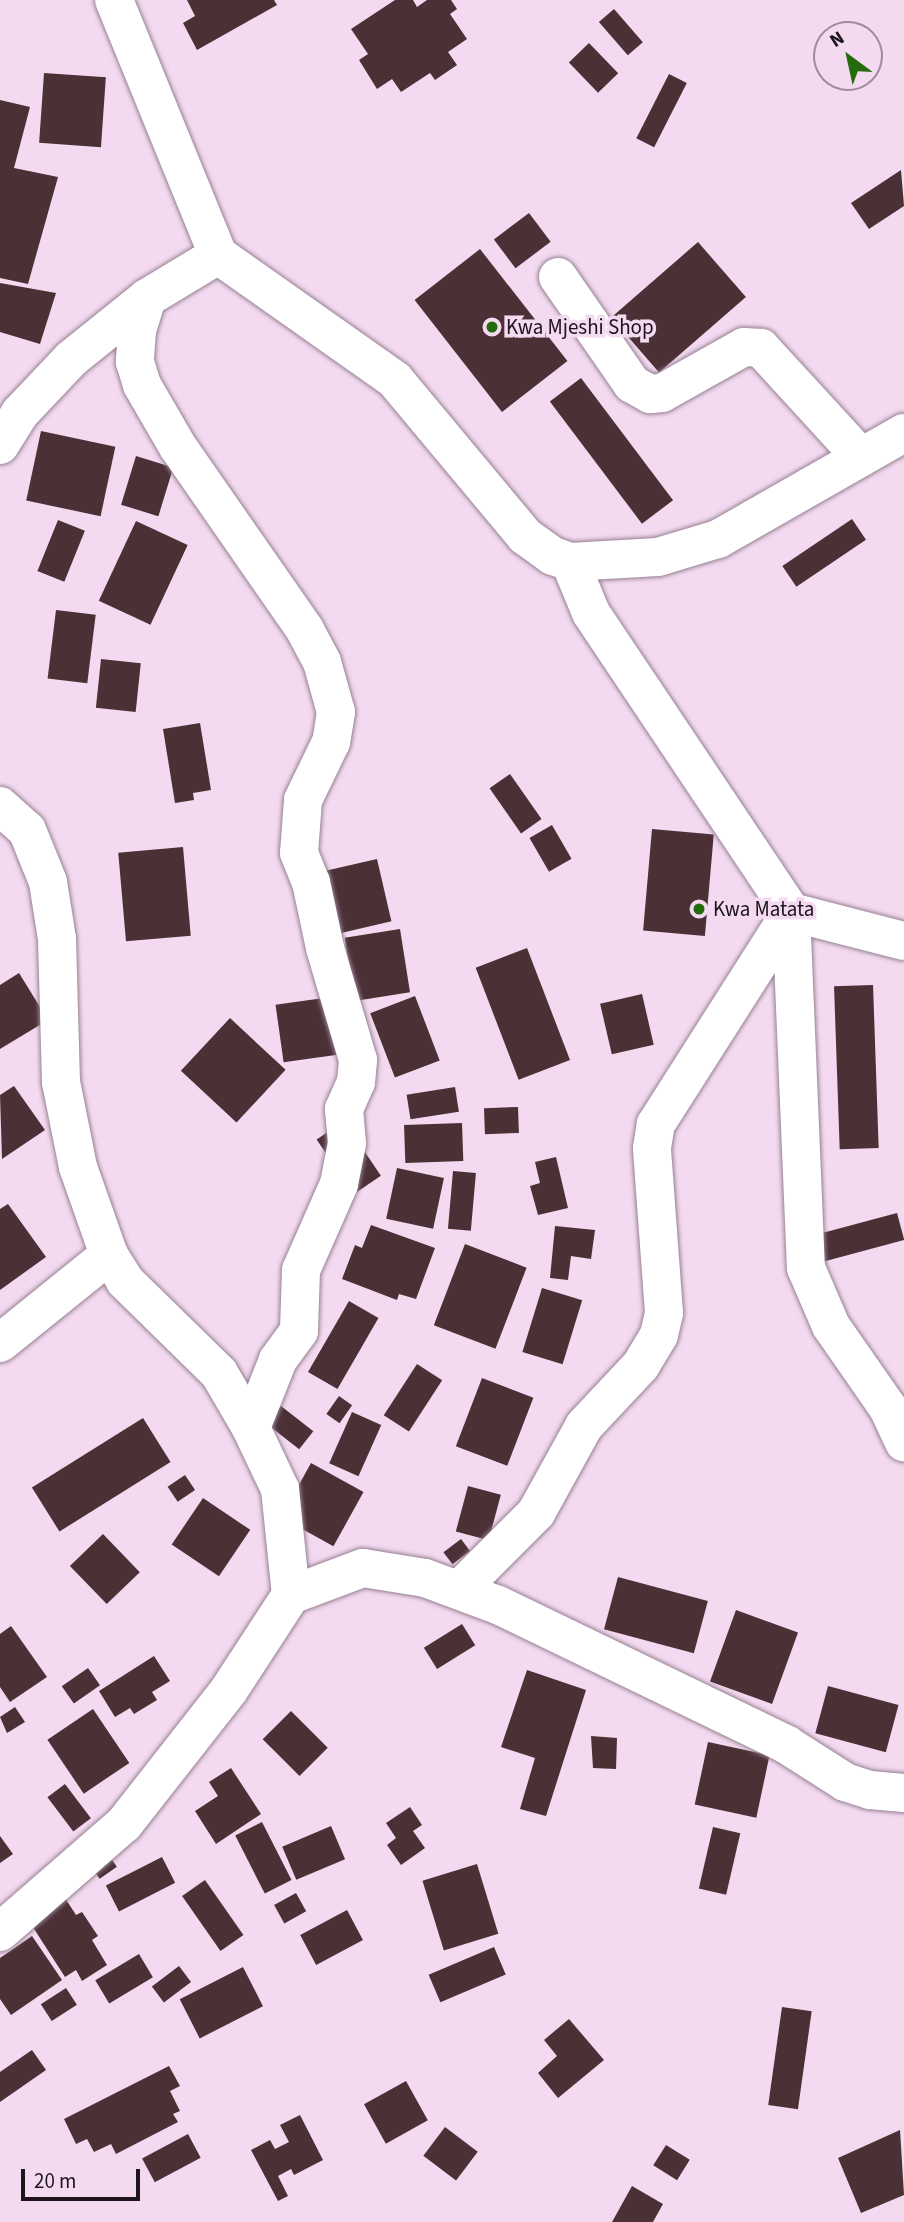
<!DOCTYPE html>
<html>
<head>
<meta charset="utf-8">
<style>
  body { margin:0 }
  #map { position:relative; width:904px; height:2222px; overflow:hidden; background:#f3daf0; font-family:"Source Sans 3",sans-serif }
  div>[style] { position:absolute }
  .building>* { inset:0; background:#4b3036; transform-origin:0 0 }
  .roads { filter:drop-shadow(0 0 2px #978094) drop-shadow(0 0 2px #978094) }
  .minor>* { height:38px; margin:-19px; padding:0 19px; transform-origin:19px; border-radius:19px; background:#fff }
  .dots>* { width:19px; height:19px; translate:-50% -50%; box-sizing:border-box; border:4px solid #f3daf0; border-radius:50% }
  span { translate:-50% -50%; white-space:nowrap; text-align:center; line-height:1.15; -webkit-text-stroke:7px #f3daf0; paint-order:stroke }
  .poi-label { font-size:21px; color:#1d141c }
  .left { translate:0 -50%; text-align:left }
  .north { position:absolute; left:813px; top:21px; width:70px; height:70px; box-sizing:border-box; background:#f3daf0; border:2px solid #9d8b9b; border-radius:50%; rotate:327deg; font-size:19px; font-weight:700; line-height:28px; text-align:center; color:#1d141c }
  .north::after { content:''; display:block; margin:auto; width:24px; height:32px; background:#226c0b; clip-path:polygon(50% 0,100% 100%,50% 72%,0 100%) }
  .scale { position:absolute; left:21px; top:2169px; width:119px; height:32px; box-sizing:border-box; border:4px solid #1d141c; border-top:0; padding-left:9px; font-size:21px; line-height:24px; white-space:nowrap; color:#1d141c; -webkit-text-stroke:5px #f3daf0; paint-order:stroke }
</style>
</head>
<body>
<div id="map">
  <div class="building">
    <i style="clip-path:polygon(187px 0,274px 0,277px 5px,197px 50px,183px 23px,195px 16px)"></i>
    <i style="clip-path:polygon(395px 0,413px 0,417px 7px,427px 0,451px 0,457px 9px,450px 14px,467px 39px,448px 52px,457px 65px,435px 80px,430px 73px,401px 92px,392px 79px,377px 89px,359px 60px,368px 54px,351px 29px)"></i>
    <i style="left:614px;top:9px;width:44px;height:20px;rotate:49deg"></i>
    <i style="left:589px;top:43px;width:42px;height:28px;rotate:46deg"></i>
    <i style="left:44px;top:73px;width:62px;height:70px;rotate:4deg"></i>
    <i style="left:669px;top:74px;width:20px;height:72px;rotate:27deg"></i>
    <i style="clip-path:polygon(0 100px,30px 107px,14px 168px,58px 177px,28px 284px,0 278px)"></i>
    <i style="clip-path:polygon(901px 170px,904px 206px,869px 229px,851px 203px)"></i>
    <i style="left:529px;top:213px;width:36px;height:44px;rotate:53deg"></i>
    <i style="left:698px;top:242px;width:73px;height:115px;rotate:49deg"></i>
    <i style="left:480px;top:249px;width:142px;height:83px;rotate:52deg"></i>
    <i style="clip-path:polygon(0 283px,56px 293px,40px 344px,0 332px)"></i>
    <i style="left:581px;top:378px;width:153px;height:39px;rotate:53deg"></i>
    <i style="left:41px;top:431px;width:76px;height:71px;rotate:12deg"></i>
    <i style="left:136px;top:456px;width:39px;height:51px;rotate:17deg"></i>
    <i style="left:852px;top:519px;width:25px;height:84px;rotate:56deg"></i>
    <i style="left:58px;top:520px;width:29px;height:55px;rotate:22deg"></i>
    <i style="left:136px;top:521px;width:57px;height:88px;rotate:25deg"></i>
    <i style="left:56px;top:610px;width:40px;height:69px;rotate:7deg"></i>
    <i style="left:101px;top:659px;width:40px;height:49px;rotate:6deg"></i>
    <i style="clip-path:polygon(200px 723px,211px 790px,193px 793px,194px 800px,175px 803px,163px 729px)"></i>
    <i style="left:510px;top:774px;width:55px;height:25px;rotate:55deg"></i>
    <i style="left:552px;top:825px;width:39px;height:26px;rotate:60deg"></i>
    <i style="left:652px;top:829px;width:62px;height:102px;rotate:5deg"></i>
    <i style="left:183px;top:847px;width:89px;height:65px;rotate:85deg"></i>
    <i style="left:377px;top:859px;width:64px;height:56px;rotate:77deg"></i>
    <i style="left:400px;top:929px;width:64px;height:56px;rotate:81deg"></i>
    <i style="left:527px;top:948px;width:120px;height:55px;rotate:69deg"></i>
    <i style="clip-path:polygon(19px 973px,48px 1020px,0 1049px,0 985px)"></i>
    <i style="left:873px;top:985px;width:163px;height:39px;rotate:88deg"></i>
    <i style="left:642px;top:994px;width:52px;height:43px;rotate:77deg"></i>
    <i style="left:415px;top:996px;width:69px;height:48px;rotate:69deg"></i>
    <i style="left:331px;top:997px;width:58px;height:56px;rotate:82deg"></i>
    <i style="left:230px;top:1018px;width:76px;height:72px;rotate:43deg"></i>
    <i style="clip-path:polygon(14px 1086px,45px 1130px,2px 1159px,0 1095px)"></i>
    <i style="left:455px;top:1087px;width:25px;height:49px;rotate:81deg"></i>
    <i style="left:518px;top:1107px;width:26px;height:34px;rotate:88deg"></i>
    <i style="left:344px;top:1121px;width:66px;height:33px;rotate:56deg"></i>
    <i style="left:462px;top:1123px;width:38px;height:58px;rotate:88deg"></i>
    <i style="clip-path:polygon(556px 1157px,568px 1208px,538px 1215px,530px 1186px,540px 1183px,535px 1162px)"></i>
    <i style="left:397px;top:1168px;width:48px;height:52px;rotate:12deg"></i>
    <i style="left:453px;top:1171px;width:23px;height:58px;rotate:5deg"></i>
    <i style="clip-path:polygon(8px 1204px,46px 1257px,0 1290px,0 1209px)"></i>
    <i style="left:897px;top:1213px;width:28px;height:88px;rotate:75deg"></i>
    <i style="clip-path:polygon(371px 1225px,435px 1248px,416px 1299px,399px 1294px,397px 1300px,342px 1279px,355px 1245px,362px 1248px)"></i>
    <i style="clip-path:polygon(555px 1226px,595px 1230px,591px 1259px,571px 1256px,568px 1280px,550px 1278px)"></i>
    <i style="left:465px;top:1244px;width:66px;height:87px;rotate:21deg"></i>
    <i style="left:542px;top:1288px;width:42px;height:67px;rotate:17deg"></i>
    <i style="left:349px;top:1301px;width:34px;height:82px;rotate:30deg"></i>
    <i style="left:417px;top:1364px;width:30px;height:61px;rotate:33deg"></i>
    <i style="left:482px;top:1378px;width:55px;height:73px;rotate:21deg"></i>
    <i style="left:339px;top:1396px;width:16px;height:22px;rotate:35deg"></i>
    <i style="left:281px;top:1406px;width:41px;height:23px;rotate:38deg"></i>
    <i style="left:352px;top:1412px;width:32px;height:56px;rotate:24deg"></i>
    <i style="left:143px;top:1418px;width:52px;height:131px;rotate:58deg"></i>
    <i style="left:311px;top:1463px;width:60px;height:62px;rotate:29deg"></i>
    <i style="left:185px;top:1475px;width:18px;height:21px;rotate:56deg"></i>
    <i style="left:468px;top:1486px;width:34px;height:47px;rotate:15deg"></i>
    <i style="left:203px;top:1498px;width:57px;height:56px;rotate:34deg"></i>
    <i style="left:103px;top:1534px;width:53px;height:46px;rotate:46deg"></i>
    <i style="left:461px;top:1539px;width:15px;height:22px;rotate:53deg"></i>
    <i style="left:618px;top:1577px;width:93px;height:54px;rotate:15deg"></i>
    <i style="left:736px;top:1610px;width:66px;height:76px;rotate:20deg"></i>
    <i style="left:462px;top:1624px;width:25px;height:45px;rotate:58deg"></i>
    <i style="clip-path:polygon(11px 1626px,47px 1677px,10px 1702px,0 1687px,0 1634px)"></i>
    <i style="clip-path:polygon(154px 1656px,170px 1681px,152px 1692px,157px 1700px,134px 1714px,130px 1708px,115px 1717px,99px 1691px)"></i>
    <i style="left:88px;top:1668px;width:21px;height:32px;rotate:55deg"></i>
    <i style="clip-path:polygon(527px 1670px,586px 1690px,546px 1816px,520px 1809px,535px 1758px,501px 1747px)"></i>
    <i style="left:828px;top:1686px;width:73px;height:49px;rotate:15deg"></i>
    <i style="clip-path:polygon(15px 1707px,25px 1722px,7px 1733px,0 1717px)"></i>
    <i style="left:93px;top:1709px;width:65px;height:55px;rotate:56deg"></i>
    <i style="left:291px;top:1711px;width:52px;height:40px;rotate:45deg"></i>
    <i style="clip-path:polygon(591px 1736px,617px 1738px,616px 1769px,593px 1768px)"></i>
    <i style="left:708px;top:1742px;width:63px;height:64px;rotate:12deg"></i>
    <i style="clip-path:polygon(231px 1768px,261px 1814px,216px 1844px,195px 1811px,218px 1796px,209px 1782px)"></i>
    <i style="left:65px;top:1784px;width:43px;height:22px;rotate:53deg"></i>
    <i style="clip-path:polygon(410px 1807px,422px 1825px,413px 1831px,425px 1848px,401px 1865px,387px 1845px,396px 1838px,386px 1823px)"></i>
    <i style="left:262px;top:1822px;width:65px;height:30px;rotate:63deg"></i>
    <i style="left:331px;top:1826px;width:36px;height:53px;rotate:67deg"></i>
    <i style="left:713px;top:1827px;width:28px;height:63px;rotate:13deg"></i>
    <i style="clip-path:polygon(0 1836px,13px 1854px,0 1863px)"></i>
    <i style="left:110px;top:1857px;width:12px;height:21px;rotate:55deg"></i>
    <i style="left:162px;top:1857px;width:29px;height:63px;rotate:63deg"></i>
    <i style="left:477px;top:1864px;width:73px;height:57px;rotate:73deg"></i>
    <i style="left:205px;top:1880px;width:67px;height:28px;rotate:55deg"></i>
    <i style="left:296px;top:1893px;width:21px;height:25px;rotate:61deg"></i>
    <i style="clip-path:polygon(65px 1898px,76px 1915px,82px 1912px,98px 1936px,92px 1940px,107px 1965px,82px 1981px,76px 1970px,65px 1977px,29px 1921px)"></i>
    <i style="left:347px;top:1910px;width:34px;height:53px;rotate:62deg"></i>
    <i style="clip-path:polygon(32px 1936px,62px 1980px,11px 2015px,0 1999px,0 1958px)"></i>
    <i style="left:494px;top:1947px;width:30px;height:71px;rotate:67deg"></i>
    <i style="left:139px;top:1954px;width:27px;height:51px;rotate:59deg"></i>
    <i style="left:179px;top:1966px;width:20px;height:34px;rotate:53deg"></i>
    <i style="left:243px;top:1967px;width:44px;height:71px;rotate:63deg"></i>
    <i style="left:66px;top:1988px;width:20px;height:30px;rotate:57deg"></i>
    <i style="left:782px;top:2007px;width:30px;height:99px;rotate:8deg"></i>
    <i style="clip-path:polygon(569px 2019px,604px 2060px,558px 2098px,538px 2073px,557px 2056px,544px 2040px)"></i>
    <i style="clip-path:polygon(32px 2050px,46px 2070px,0 2102px,0 2072px)"></i>
    <i style="clip-path:polygon(169px 2066px,180px 2086px,170px 2091px,180px 2111px,173px 2114px,178px 2122px,116px 2154px,111px 2144px,94px 2152px,87px 2139px,76px 2144px,64px 2119px)"></i>
    <i style="left:406px;top:2081px;width:45px;height:48px;rotate:61deg"></i>
    <i style="clip-path:polygon(300px 2115px,323px 2160px,294px 2175px,291px 2169px,278px 2176px,288px 2196px,278px 2201px,251px 2150px,270px 2140px,275px 2149px,289px 2142px,280px 2125px)"></i>
    <i style="left:445px;top:2127px;width:41px;height:36px;rotate:37deg"></i>
    <i style="clip-path:polygon(900px 2130px,904px 2195px,861px 2213px,838px 2158px)"></i>
    <i style="left:188px;top:2134px;width:27px;height:52px;rotate:62deg"></i>
    <i style="left:666px;top:2145px;width:28px;height:24px;rotate:32deg"></i>
    <i style="clip-path:polygon(632px 2186px,663px 2204px,653px 2222px,612px 2222px)"></i>
  </div>
  <div class="roads">
    <div class="minor">
      <i style="left:114px;top:0;width:275px;rotate:67.8deg"></i>
      <i style="left:218px;top:255px;width:217px;rotate:35.2deg"></i>
      <i style="left:395px;top:380px;width:203px;rotate:50.2deg"></i>
      <i style="left:525px;top:536px;width:34px;rotate:36deg"></i>
      <i style="left:553px;top:556px;width:18px;rotate:19deg"></i>
      <i style="left:570px;top:562px;width:88px;rotate:-3.3deg"></i>
      <i style="left:658px;top:557px;width:63px;rotate:-16.7deg"></i>
      <i style="left:718px;top:539px;width:214px;rotate:-29.7deg"></i>
      <i style="left:558px;top:277px;width:130px;rotate:55.3deg"></i>
      <i style="left:632px;top:384px;width:21px;rotate:29deg"></i>
      <i style="left:650px;top:394px;width:12px;rotate:-5deg"></i>
      <i style="left:662px;top:393px;width:94px;rotate:-29.3deg"></i>
      <i style="left:744px;top:347px;width:17px;rotate:3deg"></i>
      <i style="left:761px;top:348px;width:148px;rotate:47.5deg"></i>
      <i style="left:147px;top:298px;width:34px;rotate:107deg"></i>
      <i style="left:137px;top:330px;width:32px;rotate:94deg"></i>
      <i style="left:135px;top:362px;width:24px;rotate:73deg"></i>
      <i style="left:142px;top:385px;width:72px;rotate:59.9deg"></i>
      <i style="left:178px;top:447px;width:223px;rotate:55.2deg"></i>
      <i style="left:305px;top:630px;width:36px;rotate:62deg"></i>
      <i style="left:322px;top:662px;width:52px;rotate:74.4deg"></i>
      <i style="left:336px;top:712px;width:30px;rotate:99deg"></i>
      <i style="left:331px;top:742px;width:64px;rotate:115.8deg"></i>
      <i style="left:303px;top:800px;width:53px;rotate:94.3deg"></i>
      <i style="left:299px;top:853px;width:31px;rotate:68deg"></i>
      <i style="left:311px;top:882px;width:67px;rotate:78deg"></i>
      <i style="left:325px;top:948px;width:117px;rotate:73.6deg"></i>
      <i style="left:358px;top:1060px;width:22px;rotate:95deg"></i>
      <i style="left:356px;top:1082px;width:30px;rotate:114deg"></i>
      <i style="left:344px;top:1109px;width:34px;rotate:85deg"></i>
      <i style="left:347px;top:1143px;width:42px;rotate:101deg"></i>
      <i style="left:339px;top:1184px;width:94px;rotate:113.8deg"></i>
      <i style="left:301px;top:1270px;width:61px;rotate:91.9deg"></i>
      <i style="left:299px;top:1331px;width:36px;rotate:126deg"></i>
      <i style="left:278px;top:1360px;width:73px;rotate:111.7deg"></i>
      <i style="left:0;top:445px;width:38px;rotate:-58deg"></i>
      <i style="left:20px;top:413px;width:74px;rotate:-46.6deg"></i>
      <i style="left:71px;top:359px;width:97px;rotate:-38.8deg"></i>
      <i style="left:147px;top:298px;width:83px;rotate:-31.2deg"></i>
      <i style="left:570px;top:562px;width:55px;rotate:67.6deg"></i>
      <i style="left:591px;top:613px;width:360px;rotate:56.2deg"></i>
      <i style="left:791px;top:912px;width:356px;rotate:87.6deg"></i>
      <i style="left:806px;top:1268px;width:63px;rotate:66.7deg"></i>
      <i style="left:831px;top:1326px;width:100px;rotate:55.2deg"></i>
      <i style="left:888px;top:1408px;width:38px;rotate:65deg"></i>
      <i style="left:0;top:806px;width:36px;rotate:42deg"></i>
      <i style="left:27px;top:830px;width:56px;rotate:68deg"></i>
      <i style="left:48px;top:882px;width:58px;rotate:81deg"></i>
      <i style="left:57px;top:939px;width:143px;rotate:88.4deg"></i>
      <i style="left:61px;top:1082px;width:87px;rotate:78.7deg"></i>
      <i style="left:78px;top:1167px;width:93px;rotate:70.6deg"></i>
      <i style="left:109px;top:1255px;width:31px;rotate:58deg"></i>
      <i style="left:125px;top:1281px;width:132px;rotate:44.4deg"></i>
      <i style="left:219px;top:1373px;width:64px;rotate:59.8deg"></i>
      <i style="left:251px;top:1428px;width:68px;rotate:64.6deg"></i>
      <i style="left:280px;top:1489px;width:107px;rotate:84.1deg"></i>
      <i style="left:0;top:1343px;width:140px;rotate:-38.9deg"></i>
      <i style="left:459px;top:1590px;width:109px;rotate:-45deg"></i>
      <i style="left:536px;top:1513px;width:99px;rotate:-61.1deg"></i>
      <i style="left:584px;top:1426px;width:83px;rotate:-46.9deg"></i>
      <i style="left:641px;top:1365px;width:35px;rotate:-59deg"></i>
      <i style="left:659px;top:1335px;width:23px;rotate:-77deg"></i>
      <i style="left:664px;top:1313px;width:165px;rotate:-94.2deg"></i>
      <i style="left:652px;top:1148px;width:24px;rotate:-81deg"></i>
      <i style="left:656px;top:1124px;width:251px;rotate:-57.5deg"></i>
      <i style="left:791px;top:912px;width:117px;rotate:14.4deg"></i>
      <i style="left:0;top:1932px;width:164px;rotate:-41.1deg"></i>
      <i style="left:124px;top:1824px;width:170px;rotate:-51.9deg"></i>
      <i style="left:229px;top:1690px;width:113px;rotate:-56.9deg"></i>
      <i style="left:291px;top:1595px;width:77px;rotate:-20.6deg"></i>
      <i style="left:363px;top:1568px;width:63px;rotate:9.2deg"></i>
      <i style="left:425px;top:1578px;width:78px;rotate:20.3deg"></i>
      <i style="left:498px;top:1605px;width:321px;rotate:25.8deg"></i>
      <i style="left:787px;top:1745px;width:69px;rotate:32.5deg"></i>
      <i style="left:845px;top:1782px;width:26px;rotate:18deg"></i>
      <i style="left:870px;top:1790px;width:34px;rotate:5deg"></i>
    </div>
  </div>
  <div class="dots">
    <i style="left:492px;top:327px;background:#226c0b"></i>
    <i style="left:699px;top:909px;background:#226c0b"></i>
  </div>
  <div class="poi-label">
    <span class="left" style="left:506px;top:327px">Kwa Mjeshi Shop</span>
    <span class="left" style="left:713px;top:909px">Kwa Matata</span>
  </div>
  <div class="north">N</div>
  <div class="scale">20 m</div>
</div>
</body>
</html>
